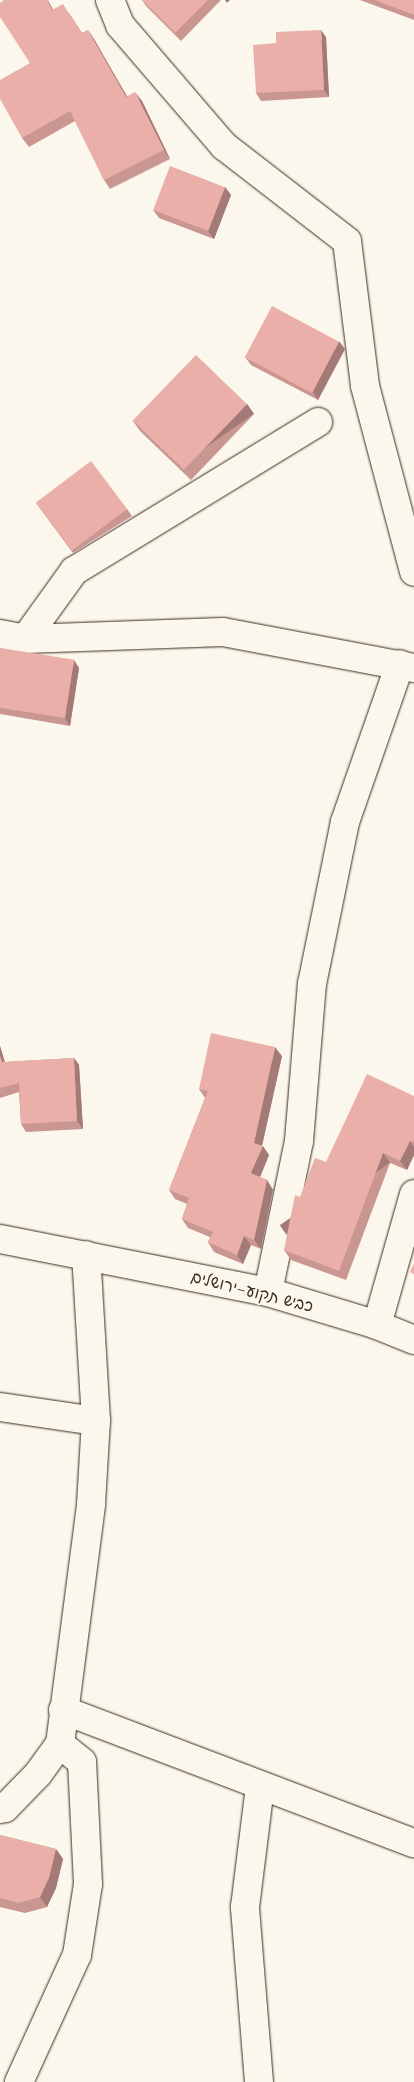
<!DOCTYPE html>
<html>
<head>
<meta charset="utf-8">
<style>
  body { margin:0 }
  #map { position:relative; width:414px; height:2082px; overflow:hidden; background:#fbf7ec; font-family:"Comic Neue","Playpen Sans Hebrew",sans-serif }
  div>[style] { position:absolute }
  .roads { filter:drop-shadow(0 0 1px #3b2a1e) drop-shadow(0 0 1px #3b2a1e) }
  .minor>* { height:28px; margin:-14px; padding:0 14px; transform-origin:14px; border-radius:14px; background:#fbf7ec }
  .major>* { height:28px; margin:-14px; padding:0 14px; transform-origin:14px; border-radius:14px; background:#fbf7ec }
  .wall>* { inset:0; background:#c99691 }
  .shaded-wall>* { inset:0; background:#a47a76; transform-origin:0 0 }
  .building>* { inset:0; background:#eaafa9; transform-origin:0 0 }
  span { translate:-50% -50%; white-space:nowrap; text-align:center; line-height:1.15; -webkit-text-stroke:4px #fbf7ec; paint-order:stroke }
  .street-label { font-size:16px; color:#3b2a1e }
</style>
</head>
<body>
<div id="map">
  <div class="roads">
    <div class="minor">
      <i style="left:110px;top:0;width:27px;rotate:68deg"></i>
      <i style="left:120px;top:25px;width:160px;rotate:49.3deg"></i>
      <i style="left:224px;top:146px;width:155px;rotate:37.7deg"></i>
      <i style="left:347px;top:241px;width:146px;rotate:82.9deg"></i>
      <i style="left:365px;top:386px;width:192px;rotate:75.2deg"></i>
      <i style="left:0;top:634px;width:25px;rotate:11deg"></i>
      <i style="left:25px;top:639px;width:198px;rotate:-2deg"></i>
      <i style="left:223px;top:632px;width:194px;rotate:10.7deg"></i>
      <i style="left:25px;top:639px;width:84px;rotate:-54.2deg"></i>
      <i style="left:74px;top:571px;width:286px;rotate:-31.4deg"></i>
      <i style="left:268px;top:1292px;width:154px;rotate:-78.4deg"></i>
      <i style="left:299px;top:1141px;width:158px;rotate:-85.3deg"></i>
      <i style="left:312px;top:984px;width:165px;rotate:-78.5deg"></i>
      <i style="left:345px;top:822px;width:167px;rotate:-70.8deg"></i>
      <i style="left:377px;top:1325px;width:136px;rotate:-74.2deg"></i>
      <i style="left:0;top:1407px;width:97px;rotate:8.3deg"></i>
      <i style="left:63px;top:1710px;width:375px;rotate:20.8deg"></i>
      <i style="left:0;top:1809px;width:5px;rotate:-11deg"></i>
      <i style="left:5px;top:1808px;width:47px;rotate:-45.9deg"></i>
      <i style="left:38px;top:1774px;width:37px;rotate:-54deg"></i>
      <i style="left:60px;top:1744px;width:242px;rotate:-82.6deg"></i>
      <i style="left:91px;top:1504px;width:83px;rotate:-86.6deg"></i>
      <i style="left:96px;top:1421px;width:166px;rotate:-93.4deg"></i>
      <i style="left:19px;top:2082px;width:140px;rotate:-65.5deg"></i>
      <i style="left:77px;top:1955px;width:72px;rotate:-81.2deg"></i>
      <i style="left:88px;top:1884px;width:122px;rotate:-92.8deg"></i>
      <i style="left:82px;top:1762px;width:28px;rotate:-141deg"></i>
      <i style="left:259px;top:2082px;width:176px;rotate:-94.6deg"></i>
      <i style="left:245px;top:1907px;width:122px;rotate:-82.9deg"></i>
    </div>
    <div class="major">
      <i style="left:0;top:1239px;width:273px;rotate:11.2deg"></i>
      <i style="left:268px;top:1292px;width:114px;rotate:16.8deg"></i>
      <i style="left:377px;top:1325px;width:40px;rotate:22deg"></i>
    </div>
  </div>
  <div class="wall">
    <i style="clip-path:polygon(4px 0,48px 0,53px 9px,69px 13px,82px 33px,88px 30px,94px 39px,127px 96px,142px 101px,170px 159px,110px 189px,104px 180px,75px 121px,29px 147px,22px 138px,30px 63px)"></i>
    <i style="clip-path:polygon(142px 0,221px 0,181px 41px,146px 6px)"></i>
    <i style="clip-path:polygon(360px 0,414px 0,414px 20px)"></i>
    <i style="clip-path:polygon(326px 37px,329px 97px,261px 101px,256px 93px)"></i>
    <i style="clip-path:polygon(225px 187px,231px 195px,214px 239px,159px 218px,153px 210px)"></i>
    <i style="clip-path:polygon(345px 349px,318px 400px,251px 365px,245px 357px)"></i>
    <i style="clip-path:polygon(247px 404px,254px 414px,191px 480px,140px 431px,133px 421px)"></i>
    <i style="clip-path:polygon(36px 503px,127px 509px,132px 516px,73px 553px)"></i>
    <i style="clip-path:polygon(0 648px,79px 668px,70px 726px,0 714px)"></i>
    <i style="clip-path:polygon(0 1046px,5px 1062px,74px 1058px,79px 1065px,83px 1129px,26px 1132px,21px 1124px,19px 1092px,0 1098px)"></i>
    <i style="clip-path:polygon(282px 1056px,262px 1146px,269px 1155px,260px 1177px,267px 1180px,273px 1190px,261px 1249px,251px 1245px,243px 1264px,214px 1252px,208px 1242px,210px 1237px,188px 1228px,182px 1219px,187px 1204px,175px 1199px,169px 1190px,205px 1098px,199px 1089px)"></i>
    <i style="clip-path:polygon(414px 1096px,414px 1155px,407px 1170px,390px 1163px,346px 1280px,291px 1260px,284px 1250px,300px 1197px,326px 1162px)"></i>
    <i style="clip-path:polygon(0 1835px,56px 1849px,63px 1859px,56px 1888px,47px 1907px,25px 1913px,0 1907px)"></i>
  </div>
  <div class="shaded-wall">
    <i style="clip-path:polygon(225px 0,230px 0,227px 3px)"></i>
    <i style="clip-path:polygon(88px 30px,94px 39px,132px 106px,126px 97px)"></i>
    <i style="clip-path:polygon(321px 30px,326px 37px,329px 97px,324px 90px)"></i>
    <i style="clip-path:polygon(135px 92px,142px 101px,170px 159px,164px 150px)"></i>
    <i style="clip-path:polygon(225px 187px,231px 195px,214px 239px,208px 231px)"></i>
    <i style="clip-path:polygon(339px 341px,345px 349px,318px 400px,313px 392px)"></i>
    <i style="left:247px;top:404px;width:12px;height:91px;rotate:55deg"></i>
    <i style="clip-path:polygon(74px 660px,79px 668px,70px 726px,65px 718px)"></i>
    <i style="clip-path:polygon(0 1046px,7px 1070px,2px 1062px,0 1056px)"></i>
    <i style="clip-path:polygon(275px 1047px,282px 1056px,261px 1150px,263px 1146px,269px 1155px,258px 1182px,251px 1173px,254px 1143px)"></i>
    <i style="clip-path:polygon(74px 1058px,79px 1065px,83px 1129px,77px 1121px)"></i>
    <i style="clip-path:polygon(410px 1141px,414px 1147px,414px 1155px,407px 1170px,400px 1161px)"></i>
    <i style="left:383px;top:1153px;width:12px;height:126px;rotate:55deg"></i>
    <i style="clip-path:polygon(267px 1180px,273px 1190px,261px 1249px,254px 1240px)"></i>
    <i style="clip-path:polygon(244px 1236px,251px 1245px,243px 1264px,237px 1255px)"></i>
    <i style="clip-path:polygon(56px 1849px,63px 1859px,56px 1888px,47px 1907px,40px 1897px)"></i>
  </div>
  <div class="building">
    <i style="clip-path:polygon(4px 0,47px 0,52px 10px,63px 4px,82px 34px,88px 30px,126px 97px,135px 92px,164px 150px,104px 180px,70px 111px,22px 138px,0 99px,0 80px,30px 63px,0 17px,0 3px)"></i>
    <i style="clip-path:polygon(142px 0,208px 0,175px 33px)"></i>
    <i style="clip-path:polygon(375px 0,414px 0,414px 15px)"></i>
    <i style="clip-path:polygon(321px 30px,324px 90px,256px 93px,253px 45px,276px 43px,276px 32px)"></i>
    <i style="left:170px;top:166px;width:59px;height:47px;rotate:21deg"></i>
    <i style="left:272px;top:306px;width:76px;height:58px;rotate:28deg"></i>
    <i style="left:196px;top:355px;width:71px;height:91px;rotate:44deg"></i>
    <i style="left:91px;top:461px;width:60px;height:69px;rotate:53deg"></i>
    <i style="left:0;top:648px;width:75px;height:59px;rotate:9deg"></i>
    <i style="clip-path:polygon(211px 1033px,275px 1047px,254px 1143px,263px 1146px,251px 1173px,267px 1180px,254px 1240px,244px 1236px,237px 1255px,208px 1242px,213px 1232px,182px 1219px,189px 1198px,169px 1190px,208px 1091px,199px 1089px)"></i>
    <i style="clip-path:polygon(0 1056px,2px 1062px,74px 1058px,77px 1121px,21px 1124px,19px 1083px,0 1088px)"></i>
    <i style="clip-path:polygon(367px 1074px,414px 1096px,414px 1142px,410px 1141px,400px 1161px,383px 1153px,339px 1271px,284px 1250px,295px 1195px,300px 1197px,315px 1158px,326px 1162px)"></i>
    <i style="clip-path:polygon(414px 1264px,414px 1274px,410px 1272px)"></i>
    <i style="clip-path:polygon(0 1835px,56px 1849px,49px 1878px,40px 1897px,18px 1903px,0 1898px)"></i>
  </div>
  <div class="street-label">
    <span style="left:252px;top:1292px;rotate:14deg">כביש תקוע–ירושלים</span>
  </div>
</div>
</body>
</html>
